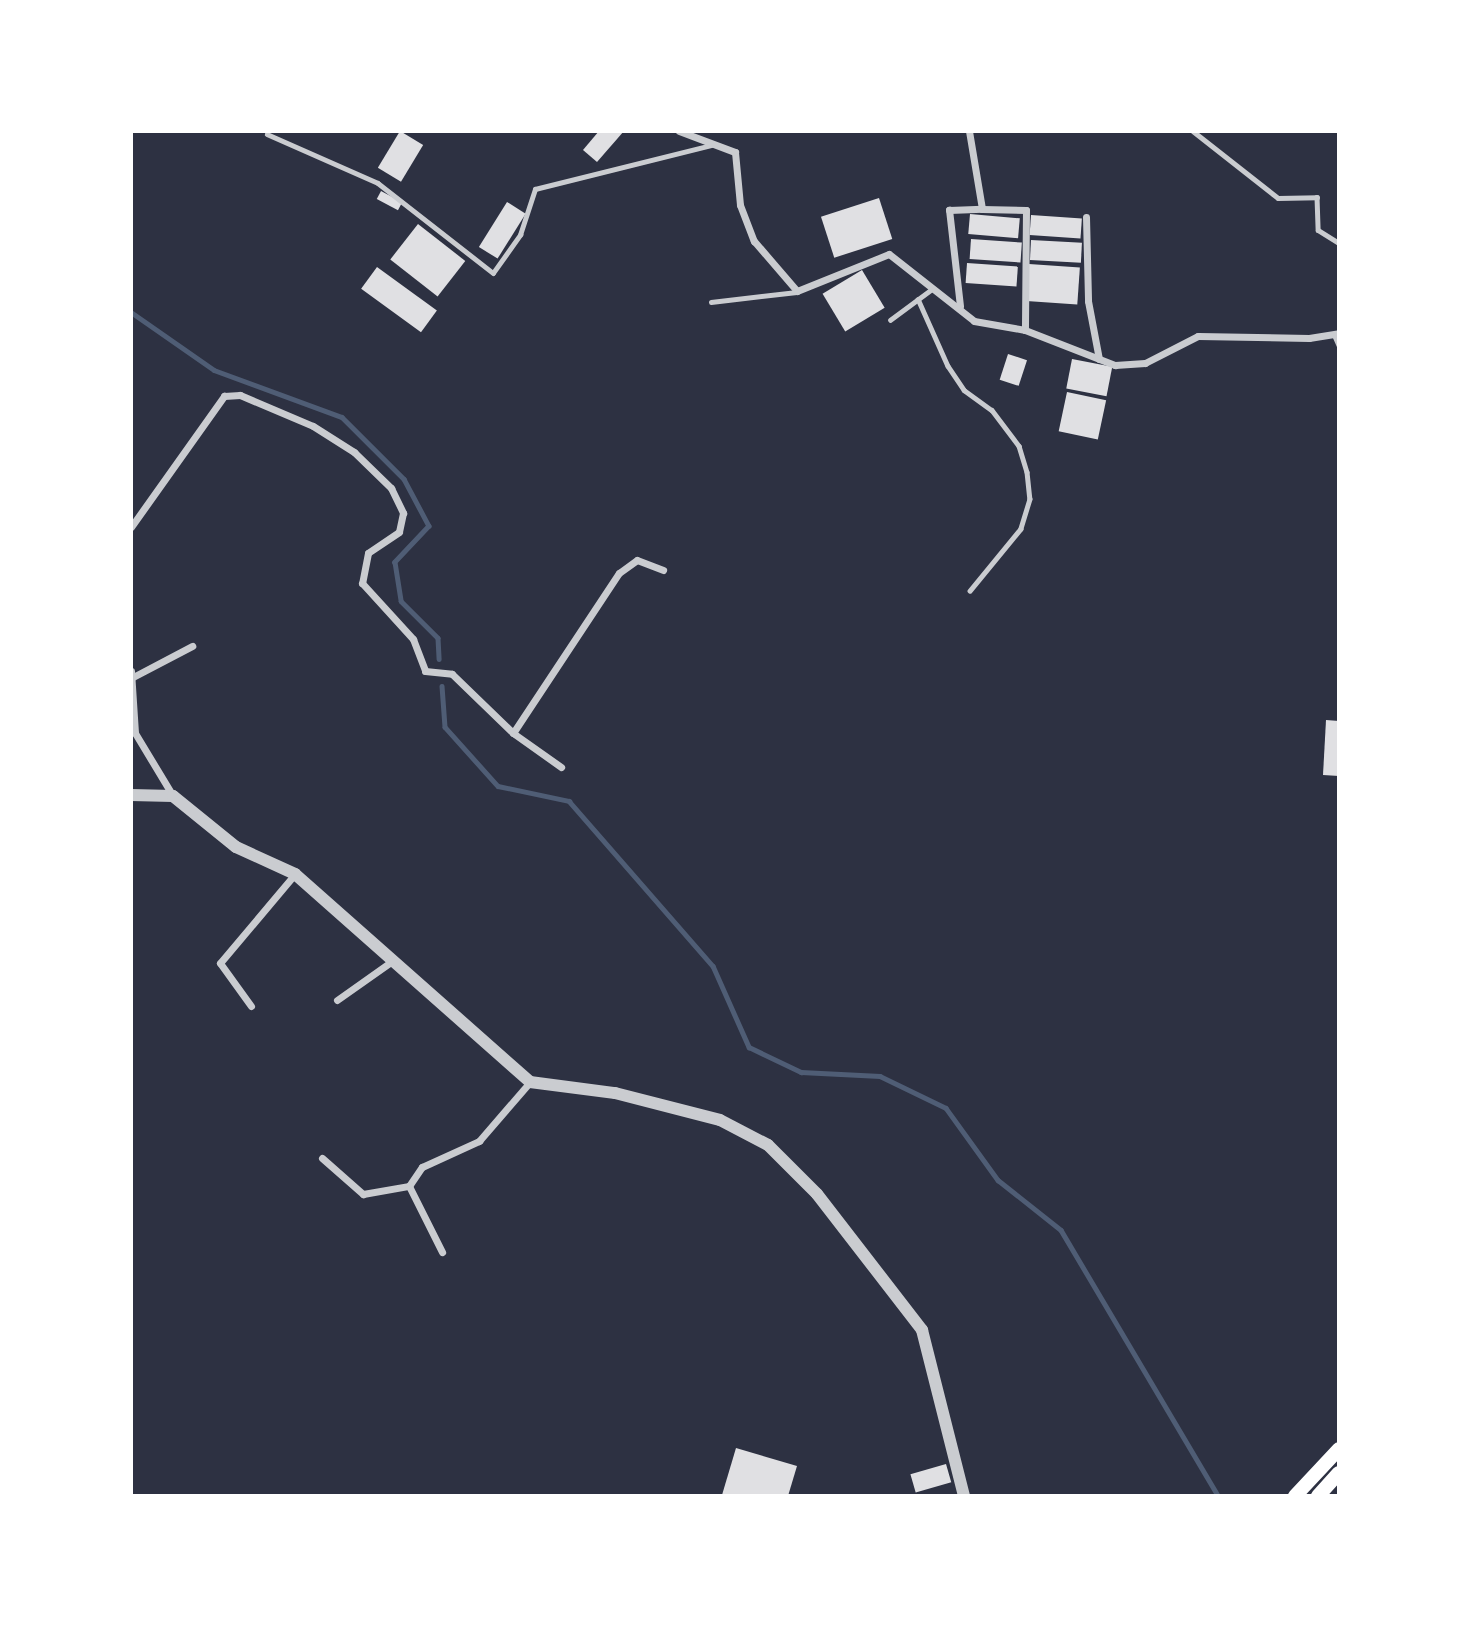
<!DOCTYPE html>
<html>
<head>
<meta charset="utf-8">
<style>
  body { margin:0 }
  #map { position:relative; width:1470px; height:1627px; overflow:hidden; background:#2d3142; font-family:Commissioner,sans-serif }
  div>[style] { position:absolute }
  .stream>* { height:4.5px; margin:-2.25px; padding:0 2.25px; transform-origin:2.25px; border-radius:2.25px; background:#4f5d75 }
  .building>* { inset:0; background:#e0e0e3; transform-origin:0 0 }
  .service>* { height:4.5px; margin:-2.25px; padding:0 2.25px; transform-origin:2.25px; border-radius:2.25px; background:#caccd0 }
  .minor>* { height:7px; margin:-3.5px; padding:0 3.5px; transform-origin:3.5px; border-radius:3.5px; background:#caccd0 }
  .tertiary>* { height:12px; margin:-6px; padding:0 6px; transform-origin:6px; border-radius:6px; background:#caccd0 }
  .primary>* { height:14px; margin:-7px; padding:0 7px; transform-origin:7px; border-radius:7px; background:#fff }
  span { translate:-50% -50%; white-space:nowrap; text-align:center; line-height:1.15; -webkit-text-stroke:5px #fff; paint-order:stroke }
  .frame { position:absolute; inset:0; border:133px solid #fff; pointer-events:none }
</style>
</head>
<body>
<div id="map">
  <div class="stream">
    <i style="left:131px;top:312px;width:101px;rotate:34.9deg"></i>
    <i style="left:214px;top:370px;width:136px;rotate:20.2deg"></i>
    <i style="left:342px;top:417px;width:88px;rotate:45deg"></i>
    <i style="left:404px;top:479px;width:53px;rotate:62deg"></i>
    <i style="left:429px;top:526px;width:50px;rotate:133.4deg"></i>
    <i style="left:395px;top:562px;width:39px;rotate:81deg"></i>
    <i style="left:401px;top:601px;width:52px;rotate:45deg"></i>
    <i style="left:438px;top:638px;width:21px;rotate:87deg"></i>
    <i style="left:442px;top:686px;width:41px;rotate:85.8deg"></i>
    <i style="left:445px;top:727px;width:79px;rotate:48.1deg"></i>
    <i style="left:498px;top:786px;width:73px;rotate:11.9deg"></i>
    <i style="left:569px;top:801px;width:219px;rotate:48.9deg"></i>
    <i style="left:713px;top:966px;width:89px;rotate:66deg"></i>
    <i style="left:749px;top:1047px;width:58px;rotate:25.7deg"></i>
    <i style="left:801px;top:1072px;width:79px;rotate:2.9deg"></i>
    <i style="left:880px;top:1076px;width:73px;rotate:25.9deg"></i>
    <i style="left:946px;top:1108px;width:89px;rotate:54.2deg"></i>
    <i style="left:998px;top:1180px;width:80px;rotate:38.4deg"></i>
    <i style="left:1061px;top:1230px;width:309px;rotate:59.4deg"></i>
  </div>
  <div class="building">
    <i style="left:400px;top:131px;width:27px;height:43px;rotate:31deg"></i>
    <i style="clip-path:polygon(599px 131px,624px 131px,597px 162px,583px 150px)"></i>
    <i style="left:381px;top:191px;width:24px;height:9px;rotate:28deg"></i>
    <i style="left:879px;top:198px;width:43px;height:61px;rotate:72deg"></i>
    <i style="left:507px;top:202px;width:22px;height:53px;rotate:32deg"></i>
    <i style="left:970px;top:214px;width:50px;height:20px;rotate:5deg"></i>
    <i style="left:1031px;top:215px;width:51px;height:20px;rotate:4deg"></i>
    <i style="left:418px;top:224px;width:60px;height:45px;rotate:38deg"></i>
    <i style="left:971px;top:239px;width:51px;height:20px;rotate:4deg"></i>
    <i style="left:1031px;top:240px;width:51px;height:20px;rotate:3deg"></i>
    <i style="left:967px;top:263px;width:51px;height:20px;rotate:4deg"></i>
    <i style="left:1029px;top:264px;width:51px;height:37px;rotate:4deg"></i>
    <i style="left:377px;top:267px;width:74px;height:27px;rotate:36deg"></i>
    <i style="left:862px;top:270px;width:44px;height:46px;rotate:59deg"></i>
    <i style="left:1008px;top:354px;width:20px;height:27px;rotate:18deg"></i>
    <i style="left:1072px;top:359px;width:41px;height:30px;rotate:11deg"></i>
    <i style="left:1067px;top:392px;width:40px;height:40px;rotate:12deg"></i>
    <i style="clip-path:polygon(1326px 720px,1339px 721px,1339px 776px,1323px 775px)"></i>
    <i style="clip-path:polygon(736px 1448px,797px 1466px,788px 1496px,722px 1495px)"></i>
    <i style="left:946px;top:1464px;width:19px;height:37px;rotate:74deg"></i>
  </div>
  <div class="service">
    <i style="left:1193px;top:131px;width:108px;rotate:38.2deg"></i>
    <i style="left:1278px;top:198px;width:39px;rotate:-1deg"></i>
    <i style="left:1317px;top:197px;width:33px;rotate:88deg"></i>
    <i style="left:1318px;top:230px;width:25px;rotate:32deg"></i>
    <i style="left:267px;top:134px;width:121px;rotate:23.8deg"></i>
    <i style="left:378px;top:183px;width:146px;rotate:38deg"></i>
    <i style="left:493px;top:273px;width:47px;rotate:-54.6deg"></i>
    <i style="left:520px;top:235px;width:48px;rotate:-71.9deg"></i>
    <i style="left:535px;top:189px;width:182px;rotate:-14deg"></i>
    <i style="left:918px;top:299px;width:73px;rotate:65.9deg"></i>
    <i style="left:948px;top:366px;width:29px;rotate:56deg"></i>
    <i style="left:964px;top:390px;width:34px;rotate:36deg"></i>
    <i style="left:992px;top:410px;width:45px;rotate:53.1deg"></i>
    <i style="left:1019px;top:446px;width:27px;rotate:73deg"></i>
    <i style="left:1027px;top:472px;width:27px;rotate:84deg"></i>
    <i style="left:1030px;top:499px;width:31px;rotate:107deg"></i>
    <i style="left:1021px;top:529px;width:80px;rotate:129.4deg"></i>
    <i style="left:711px;top:302px;width:86px;rotate:-6.7deg"></i>
    <i style="left:890px;top:320px;width:52px;rotate:-36.4deg"></i>
    <i style="left:1334px;top:334px;width:12px;rotate:66deg"></i>
  </div>
  <div class="minor">
    <i style="left:679px;top:131px;width:60px;rotate:20.6deg"></i>
    <i style="left:735px;top:152px;width:53px;rotate:84.6deg"></i>
    <i style="left:740px;top:205px;width:39px;rotate:69deg"></i>
    <i style="left:754px;top:241px;width:66px;rotate:49.3deg"></i>
    <i style="left:797px;top:291px;width:99px;rotate:-21.9deg"></i>
    <i style="left:889px;top:254px;width:108px;rotate:38.2deg"></i>
    <i style="left:974px;top:321px;width:52px;rotate:10deg"></i>
    <i style="left:1025px;top:330px;width:97px;rotate:21.3deg"></i>
    <i style="left:1115px;top:365px;width:30px;rotate:-4deg"></i>
    <i style="left:1145px;top:363px;width:59px;rotate:-27deg"></i>
    <i style="left:1198px;top:336px;width:111px;rotate:1deg"></i>
    <i style="left:1309px;top:338px;width:30px;rotate:-9deg"></i>
    <i style="left:969px;top:131px;width:79px;rotate:80.5deg"></i>
    <i style="left:982px;top:209px;width:44px;rotate:1.3deg"></i>
    <i style="left:1026px;top:210px;width:120px;rotate:90.5deg"></i>
    <i style="left:1086px;top:217px;width:84px;rotate:88.6deg"></i>
    <i style="left:1088px;top:301px;width:59px;rotate:79.3deg"></i>
    <i style="left:960px;top:306px;width:97px;rotate:-96.5deg"></i>
    <i style="left:949px;top:210px;width:33px;rotate:-2deg"></i>
    <i style="left:131px;top:527px;width:161px;rotate:-54.6deg"></i>
    <i style="left:224px;top:396px;width:16px;rotate:-4deg"></i>
    <i style="left:240px;top:395px;width:79px;rotate:23deg"></i>
    <i style="left:313px;top:426px;width:49px;rotate:32.4deg"></i>
    <i style="left:354px;top:452px;width:52px;rotate:44.2deg"></i>
    <i style="left:391px;top:488px;width:28px;rotate:64deg"></i>
    <i style="left:403px;top:513px;width:19px;rotate:102deg"></i>
    <i style="left:399px;top:532px;width:37px;rotate:146deg"></i>
    <i style="left:368px;top:553px;width:31px;rotate:101deg"></i>
    <i style="left:362px;top:583px;width:76px;rotate:47.7deg"></i>
    <i style="left:413px;top:639px;width:34px;rotate:69deg"></i>
    <i style="left:425px;top:671px;width:27px;rotate:6deg"></i>
    <i style="left:452px;top:674px;width:85px;rotate:44deg"></i>
    <i style="left:513px;top:733px;width:192px;rotate:-56.5deg"></i>
    <i style="left:619px;top:573px;width:22px;rotate:-36deg"></i>
    <i style="left:637px;top:560px;width:28px;rotate:21deg"></i>
    <i style="left:131px;top:671px;width:62px;rotate:86.3deg"></i>
    <i style="left:135px;top:733px;width:74px;rotate:58.9deg"></i>
    <i style="left:133px;top:677px;width:67px;rotate:-27.7deg"></i>
    <i style="left:513px;top:733px;width:59px;rotate:35.3deg"></i>
    <i style="left:337px;top:1000px;width:67px;rotate:-35.3deg"></i>
    <i style="left:251px;top:1006px;width:53px;rotate:-125.8deg"></i>
    <i style="left:220px;top:963px;width:116px;rotate:-49.9deg"></i>
    <i style="left:322px;top:1158px;width:55px;rotate:41.3deg"></i>
    <i style="left:363px;top:1194px;width:47px;rotate:-9.9deg"></i>
    <i style="left:409px;top:1186px;width:23px;rotate:-56deg"></i>
    <i style="left:422px;top:1167px;width:63px;rotate:-24.5deg"></i>
    <i style="left:479px;top:1141px;width:78px;rotate:-49.2deg"></i>
    <i style="left:409px;top:1186px;width:74px;rotate:63.4deg"></i>
  </div>
  <div class="tertiary">
    <i style="left:131px;top:795px;width:42px;rotate:1.4deg"></i>
    <i style="left:173px;top:796px;width:81px;rotate:39deg"></i>
    <i style="left:236px;top:847px;width:65px;rotate:24.6deg"></i>
    <i style="left:295px;top:874px;width:314px;rotate:41.5deg"></i>
    <i style="left:530px;top:1082px;width:86px;rotate:7.4deg"></i>
    <i style="left:615px;top:1093px;width:108px;rotate:14.4deg"></i>
    <i style="left:720px;top:1120px;width:54px;rotate:27.5deg"></i>
    <i style="left:768px;top:1145px;width:69px;rotate:45deg"></i>
    <i style="left:817px;top:1194px;width:172px;rotate:52.3deg"></i>
    <i style="left:922px;top:1330px;width:171px;rotate:75.8deg"></i>
  </div>
  <div class="primary">
    <i style="left:1295px;top:1496px;width:64px;rotate:-46.9deg"></i>
    <i style="left:1318px;top:1496px;width:31px;rotate:-48deg"></i>
  </div>
  <div class="frame"></div>
</div>
</body>
</html>
